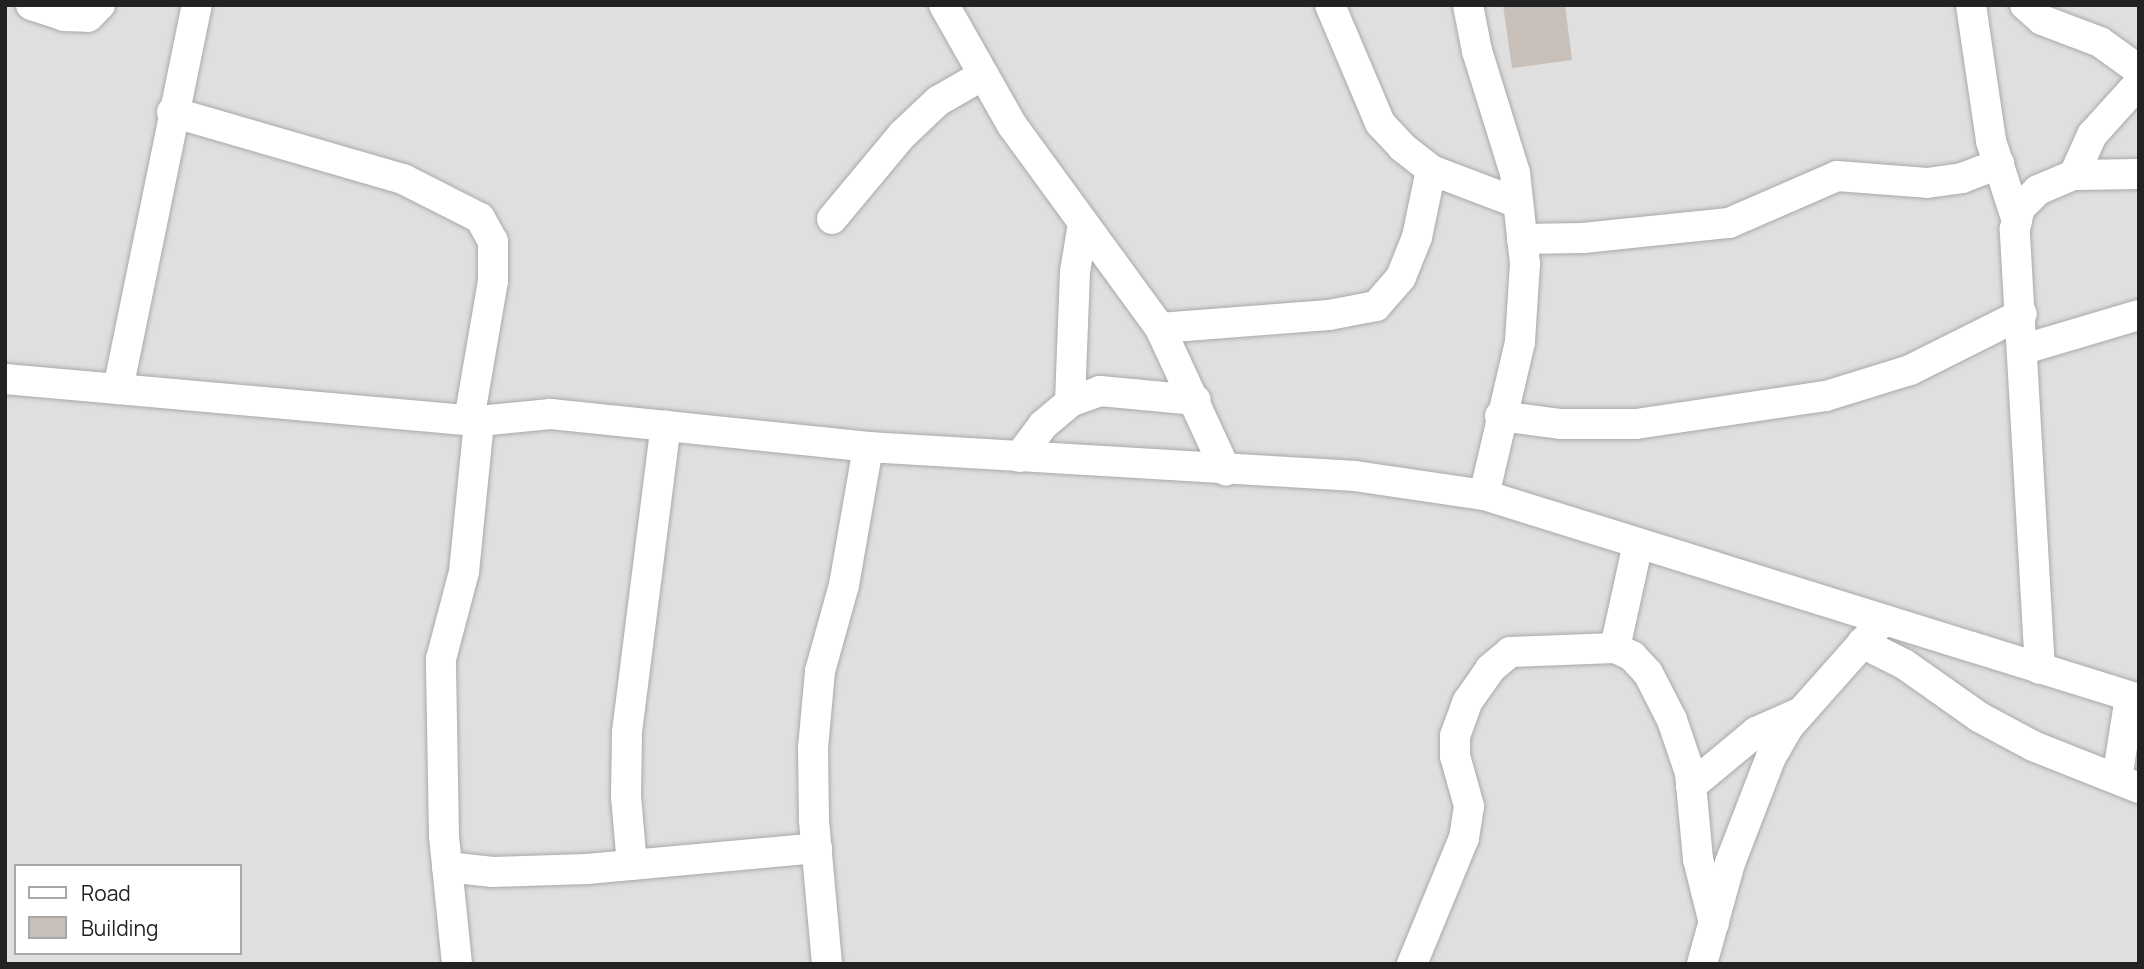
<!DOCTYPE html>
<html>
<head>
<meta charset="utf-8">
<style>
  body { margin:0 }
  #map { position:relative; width:2144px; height:969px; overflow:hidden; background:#f2efe9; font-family:Manrope,sans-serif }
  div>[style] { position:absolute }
  .residential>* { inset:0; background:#e0dfdf }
  .building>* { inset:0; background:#c7bfb8 }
  .roads { filter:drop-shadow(0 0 2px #a9a9a9) drop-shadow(0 0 2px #a9a9a9) }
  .street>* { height:30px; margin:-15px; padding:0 15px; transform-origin:15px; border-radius:15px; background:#fff }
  span { translate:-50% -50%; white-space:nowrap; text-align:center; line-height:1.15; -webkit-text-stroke:6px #fff; paint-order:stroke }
  .frame { position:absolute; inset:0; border:7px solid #222; pointer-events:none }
  .legend { position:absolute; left:14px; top:864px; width:228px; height:91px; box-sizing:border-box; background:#fff; border:2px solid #a7a7a7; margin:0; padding:9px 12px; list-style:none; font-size:21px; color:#222 }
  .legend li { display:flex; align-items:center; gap:14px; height:35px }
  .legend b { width:35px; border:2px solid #a7a7a7 }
</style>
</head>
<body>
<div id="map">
  <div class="residential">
    <i style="clip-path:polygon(evenodd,5px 5px,2139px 5px,2139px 964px,5px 964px,5px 5px,16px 866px,240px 866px,240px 953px,16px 953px,16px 866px)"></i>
  </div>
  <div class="building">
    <i style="clip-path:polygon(1503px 5px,1565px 5px,1572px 60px,1512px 68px)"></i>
  </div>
  <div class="roads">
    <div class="street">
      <i style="left:31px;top:5px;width:35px;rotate:18deg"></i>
      <i style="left:64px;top:16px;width:24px;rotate:2deg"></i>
      <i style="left:88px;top:17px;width:17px;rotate:-45deg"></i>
      <i style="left:944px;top:5px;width:138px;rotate:60.5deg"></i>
      <i style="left:1012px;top:125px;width:251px;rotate:53.9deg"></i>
      <i style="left:1160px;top:328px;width:157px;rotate:65.2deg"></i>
      <i style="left:1330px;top:5px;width:128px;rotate:67deg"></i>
      <i style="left:1380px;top:123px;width:33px;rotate:47deg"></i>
      <i style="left:1402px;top:147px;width:37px;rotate:38deg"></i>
      <i style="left:1431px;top:170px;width:93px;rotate:20.8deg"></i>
      <i style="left:1468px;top:5px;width:47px;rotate:78.9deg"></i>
      <i style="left:1477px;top:51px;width:128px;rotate:72.7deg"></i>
      <i style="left:1515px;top:173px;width:92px;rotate:83.7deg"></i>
      <i style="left:1525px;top:264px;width:78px;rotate:93.7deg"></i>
      <i style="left:1520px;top:342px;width:157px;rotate:103.2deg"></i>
      <i style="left:1971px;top:5px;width:137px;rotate:81.6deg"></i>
      <i style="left:1991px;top:141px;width:84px;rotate:72deg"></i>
      <i style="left:2025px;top:5px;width:23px;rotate:41deg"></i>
      <i style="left:2042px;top:20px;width:62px;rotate:20.8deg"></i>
      <i style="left:2100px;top:42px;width:48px;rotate:35.7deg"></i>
      <i style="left:172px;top:112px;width:241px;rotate:16.2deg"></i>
      <i style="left:403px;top:179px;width:86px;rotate:26.9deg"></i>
      <i style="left:480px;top:218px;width:26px;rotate:61deg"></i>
      <i style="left:493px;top:241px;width:40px;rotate:90deg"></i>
      <i style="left:493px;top:281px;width:141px;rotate:99.8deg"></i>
      <i style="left:2074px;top:175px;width:44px;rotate:-65.8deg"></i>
      <i style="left:2092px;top:135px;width:70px;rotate:-47.9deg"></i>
      <i style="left:832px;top:219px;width:109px;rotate:-50.2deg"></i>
      <i style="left:902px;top:135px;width:50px;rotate:-43.4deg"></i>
      <i style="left:938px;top:101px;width:52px;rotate:-30deg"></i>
      <i style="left:1522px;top:239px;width:61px;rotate:-0.9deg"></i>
      <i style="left:1583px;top:238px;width:147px;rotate:-5.9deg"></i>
      <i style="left:1729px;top:223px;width:118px;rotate:-23.5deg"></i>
      <i style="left:1837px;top:176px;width:90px;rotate:4.4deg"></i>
      <i style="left:1927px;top:183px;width:35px;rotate:-8deg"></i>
      <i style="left:1962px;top:178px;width:40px;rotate:-21deg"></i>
      <i style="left:1160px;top:328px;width:169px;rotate:-4.4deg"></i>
      <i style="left:1329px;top:315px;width:48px;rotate:-10.8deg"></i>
      <i style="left:1376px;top:306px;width:38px;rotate:-49deg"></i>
      <i style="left:1401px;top:277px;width:43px;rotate:-68.2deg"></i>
      <i style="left:1417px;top:237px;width:68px;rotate:-78.2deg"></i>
      <i style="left:2024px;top:349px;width:120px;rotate:-16.5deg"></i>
      <i style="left:5px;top:379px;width:476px;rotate:5.1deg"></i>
      <i style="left:479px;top:421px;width:72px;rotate:-5.6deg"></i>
      <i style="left:551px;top:414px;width:319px;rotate:5.9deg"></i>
      <i style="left:868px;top:447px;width:488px;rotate:3.4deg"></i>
      <i style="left:1355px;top:476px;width:130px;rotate:8.4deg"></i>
      <i style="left:1484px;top:495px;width:686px;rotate:17.3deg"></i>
      <i style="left:118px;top:389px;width:392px;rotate:-78.4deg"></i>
      <i style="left:1070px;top:402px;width:130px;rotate:-87.8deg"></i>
      <i style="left:1075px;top:272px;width:50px;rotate:-80.7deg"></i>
      <i style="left:1500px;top:416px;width:62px;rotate:7.5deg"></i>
      <i style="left:1561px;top:424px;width:75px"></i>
      <i style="left:1636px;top:424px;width:192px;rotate:-8.4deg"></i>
      <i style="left:1826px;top:396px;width:88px;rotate:-17.2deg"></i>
      <i style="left:1910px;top:370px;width:125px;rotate:-26.6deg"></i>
      <i style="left:1019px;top:457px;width:40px;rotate:-53deg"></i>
      <i style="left:1043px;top:425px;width:35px;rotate:-40deg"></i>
      <i style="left:1070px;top:402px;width:32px;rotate:-20deg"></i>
      <i style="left:1100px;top:391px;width:96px;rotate:5.4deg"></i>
      <i style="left:1862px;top:643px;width:47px;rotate:26.6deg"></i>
      <i style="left:1904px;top:664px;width:92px;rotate:35.2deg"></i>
      <i style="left:1979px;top:717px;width:61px;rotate:28.2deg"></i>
      <i style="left:2033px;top:746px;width:114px;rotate:21.6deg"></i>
      <i style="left:1615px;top:648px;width:107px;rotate:-77.6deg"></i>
      <i style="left:2040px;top:669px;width:441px;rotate:-93.3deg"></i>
      <i style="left:2015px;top:229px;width:22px;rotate:-77deg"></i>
      <i style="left:2020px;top:208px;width:25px;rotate:-45deg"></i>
      <i style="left:2038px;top:190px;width:39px;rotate:-23deg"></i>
      <i style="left:2074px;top:175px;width:65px;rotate:-0.9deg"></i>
      <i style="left:2117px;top:779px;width:83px;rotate:-81deg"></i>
      <i style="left:1691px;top:786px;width:85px;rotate:-39.7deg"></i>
      <i style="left:1756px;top:732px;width:47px;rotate:-23.8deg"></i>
      <i style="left:632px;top:865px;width:68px;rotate:-95deg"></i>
      <i style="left:626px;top:797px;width:65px;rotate:-89.1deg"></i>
      <i style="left:627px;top:732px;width:309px;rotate:-82.8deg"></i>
      <i style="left:447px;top:867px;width:46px;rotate:6.2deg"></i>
      <i style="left:493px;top:872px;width:94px;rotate:-1.8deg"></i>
      <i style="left:587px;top:869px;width:231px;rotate:-5.2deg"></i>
      <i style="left:457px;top:964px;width:128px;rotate:-95.8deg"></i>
      <i style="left:444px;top:837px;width:178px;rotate:-91deg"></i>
      <i style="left:441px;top:659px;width:90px;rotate:-75.2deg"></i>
      <i style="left:464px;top:572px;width:152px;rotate:-84.3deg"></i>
      <i style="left:827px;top:964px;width:145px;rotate:-95.2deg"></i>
      <i style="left:814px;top:820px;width:72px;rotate:-90.8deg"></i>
      <i style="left:813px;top:748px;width:77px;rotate:-84.8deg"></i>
      <i style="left:820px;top:671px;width:89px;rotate:-74.4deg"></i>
      <i style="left:844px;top:585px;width:140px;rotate:-80.1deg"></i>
      <i style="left:1412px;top:964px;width:136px;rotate:-67.6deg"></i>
      <i style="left:1464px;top:838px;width:32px;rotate:-81deg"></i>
      <i style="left:1469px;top:806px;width:52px;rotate:-105.6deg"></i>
      <i style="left:1455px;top:756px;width:20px;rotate:-90deg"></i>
      <i style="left:1455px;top:736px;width:37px;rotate:-70deg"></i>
      <i style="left:1468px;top:701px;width:39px;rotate:-55deg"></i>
      <i style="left:1490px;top:669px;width:26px;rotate:-40deg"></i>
      <i style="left:1510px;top:652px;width:105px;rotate:-2.2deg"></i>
      <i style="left:1615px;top:648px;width:19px;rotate:25deg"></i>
      <i style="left:1632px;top:656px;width:23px;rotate:47deg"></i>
      <i style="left:1648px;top:673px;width:53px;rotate:62.9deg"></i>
      <i style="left:1672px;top:720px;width:56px;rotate:71.2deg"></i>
      <i style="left:1690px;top:773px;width:86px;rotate:84.7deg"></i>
      <i style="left:1698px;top:859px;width:66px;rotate:76deg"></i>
      <i style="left:1702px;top:964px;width:105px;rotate:-74.5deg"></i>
      <i style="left:1730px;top:863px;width:114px;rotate:-68.9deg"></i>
      <i style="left:1771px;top:757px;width:36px;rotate:-60deg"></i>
      <i style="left:1789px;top:726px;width:142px;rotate:-48.4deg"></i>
    </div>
  </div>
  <div class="frame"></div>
  <ul class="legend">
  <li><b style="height:9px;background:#fff"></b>Road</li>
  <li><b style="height:19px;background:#c7bfb8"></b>Building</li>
  </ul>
</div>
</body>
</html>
